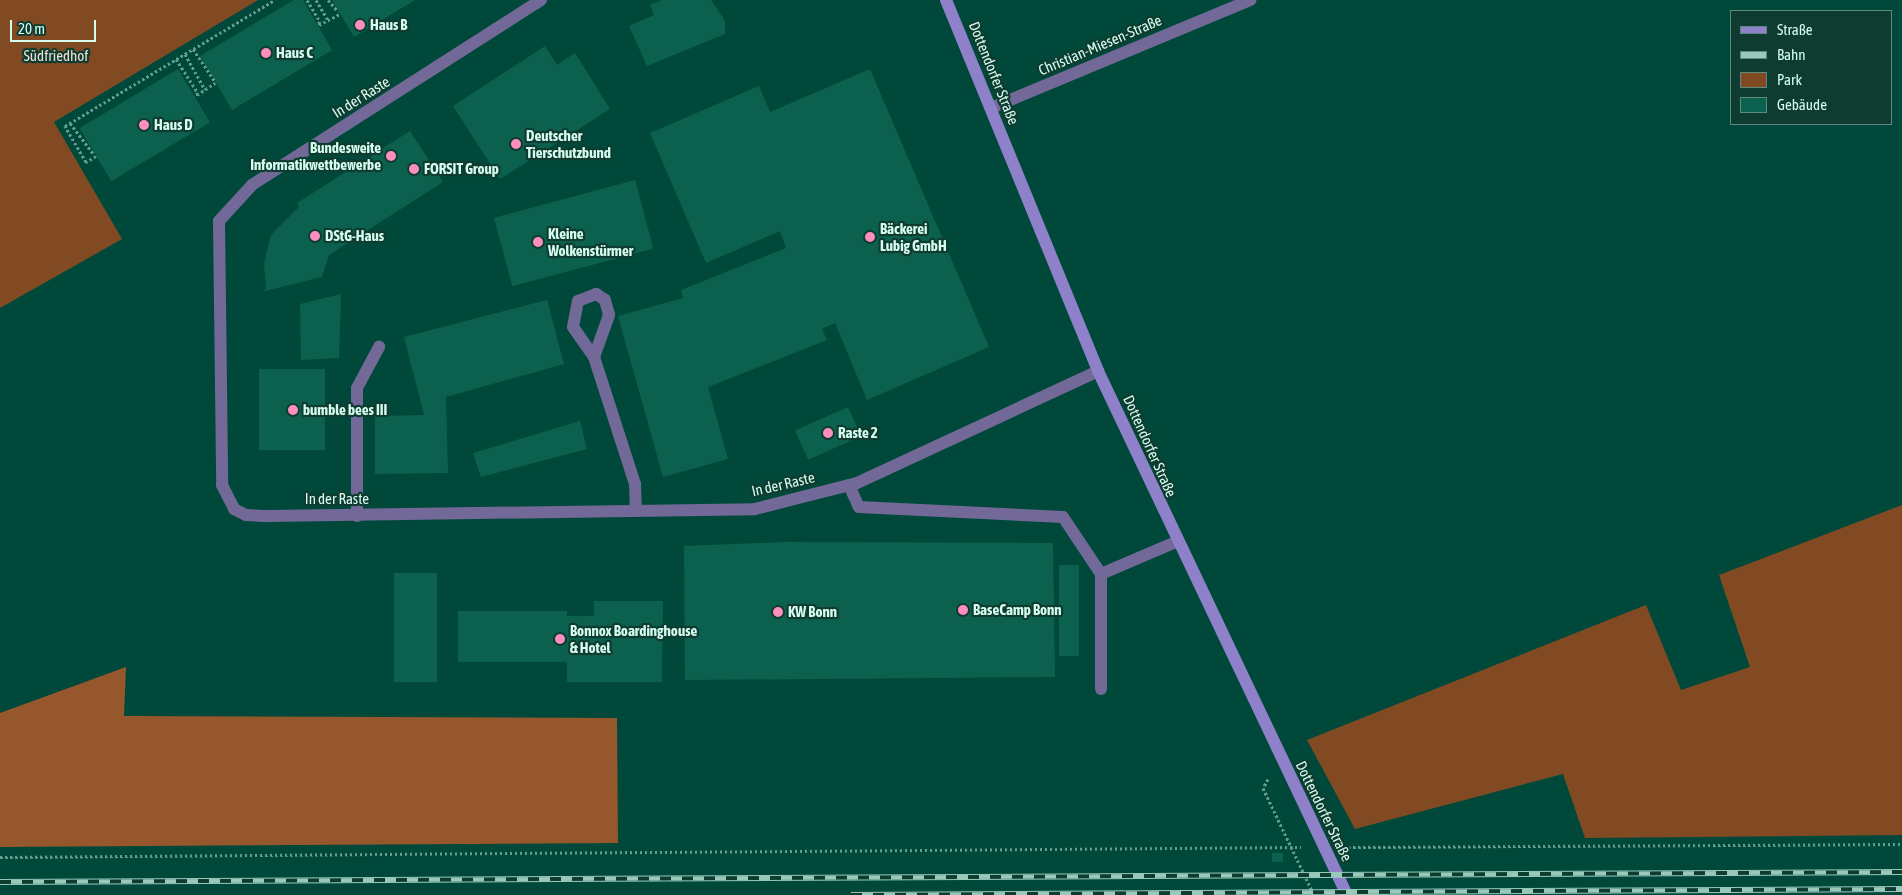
<!DOCTYPE html>
<html>
<head>
<meta charset="utf-8">
<style>
  body { margin:0 }
  #map { position:relative; width:1902px; height:895px; overflow:hidden; background:#00493a; font-family:"Asap Condensed",sans-serif }
  div>[style] { position:absolute }
  .green>* { inset:0; background:#824a23 }
  .forest>* { inset:0; background:#97572c }
  .building>* { inset:0; background:#0c614e; transform-origin:0 0 }
  .path>* { height:3px; margin-top:-1.5px; transform-origin:0; background:repeating-linear-gradient(90deg,#649d8f 0 2.5px,transparent 0 5px) }
  .service>* { height:12px; margin:-6px; padding:0 6px; transform-origin:6px; border-radius:6px; background:#726998 }
  .minor>* { height:12px; margin:-6px; padding:0 6px; transform-origin:6px; border-radius:6px; background:#726998 }
  .secondary>* { height:12px; margin:-6px; padding:0 6px; transform-origin:6px; border-radius:6px; background:#8f80ca }
  .rail>* { height:5.5px; margin-top:-2.75px; transform-origin:0; background:repeating-linear-gradient(90deg,#0f3c30 0 11px,#98c9bb 0 22px); box-sizing:border-box; border-block:1px solid #98c9bb }
  .dots>* { width:14px; height:14px; translate:-50% -50%; box-sizing:border-box; border:2px solid #0f3c30; border-radius:50% }
  span { translate:-50% -50%; white-space:nowrap; text-align:center; line-height:1.15; -webkit-text-stroke:4.5px #0f3c30; paint-order:stroke }
  .poi-label { font-size:15px; color:#d5fcef; font-weight:700 }
  .left { translate:0 -50%; text-align:left }
  .right { translate:-100% -50%; text-align:right }
  .street-label { font-size:15px; color:#d5fcef }
  .park-label { font-size:15px; color:#f1ded2 }
  .legend { position:absolute; left:1730px; top:10px; width:162px; height:115px; box-sizing:border-box; background:#0f3c30; border:1px solid #5e897c; margin:0; padding:6px 9px; list-style:none; font-size:15px; color:#d5fcef }
  .legend li { display:flex; align-items:center; gap:10px; height:25px }
  .legend b { width:25px; border:1px solid #5e897c }
  .scale { position:absolute; left:10px; top:20px; width:86px; height:22px; box-sizing:border-box; border:2px solid #d5fcef; border-top:0; padding-left:6px; font-size:15px; line-height:18px; white-space:nowrap; color:#d5fcef; -webkit-text-stroke:4px #0f3c30; paint-order:stroke }
</style>
</head>
<body>
<div id="map">
  <div class="green">
    <i style="clip-path:polygon(0 0,258px 0,54px 122px,122px 239px,0 308px)"></i>
    <i style="clip-path:polygon(1902px 505px,1902px 835px,1585px 838px,1563px 774px,1355px 829px,1307px 740px,1646px 605px,1681px 690px,1750px 667px,1719px 575px)"></i>
  </div>
  <div class="forest">
    <i style="clip-path:polygon(126px 667px,124px 716px,617px 718px,618px 843px,0 847px,0 713px)"></i>
  </div>
  <div class="building">
    <i style="clip-path:polygon(294px 0,303px 0,332px 50px,232px 110px,200px 56px)"></i>
    <i style="clip-path:polygon(332px 0,415px 0,354px 37px)"></i>
    <i style="clip-path:polygon(662px 0,711px 0,725px 21px,725px 34px,647px 66px,629px 26px,654px 15px,650px 5px)"></i>
    <i style="clip-path:polygon(545px 46px,557px 65px,575px 53px,610px 109px,500px 179px,453px 106px)"></i>
    <i style="left:178px;top:69px;width:62px;height:115px;rotate:59deg"></i>
    <i style="clip-path:polygon(870px 69px,989px 347px,867px 400px,835px 323px,822px 329px,827px 340px,708px 387px,728px 459px,663px 477px,618px 316px,683px 298px,681px 290px,786px 248px,780px 231px,706px 263px,650px 133px,759px 86px,770px 112px)"></i>
    <i style="clip-path:polygon(410px 131px,443px 182px,329px 255px,322px 277px,261px 292px,266px 289px,264px 264px,271px 235px,299px 207px,297px 203px)"></i>
    <i style="left:635px;top:180px;width:71px;height:146px;rotate:75deg"></i>
    <i style="clip-path:polygon(341px 294px,339px 358px,301px 360px,300px 304px)"></i>
    <i style="clip-path:polygon(547px 300px,564px 364px,446px 397px,448px 473px,375px 474px,375px 416px,424px 415px,404px 337px)"></i>
    <i style="left:259px;top:369px;width:66px;height:81px"></i>
    <i style="left:848px;top:407px;width:32px;height:58px;rotate:66deg"></i>
    <i style="clip-path:polygon(580px 421px,587px 449px,481px 477px,473px 453px)"></i>
    <i style="clip-path:polygon(785px 542px,1053px 543px,1055px 677px,685px 680px,684px 546px)"></i>
    <i style="left:1059px;top:565px;width:20px;height:91px"></i>
    <i style="left:394px;top:573px;width:43px;height:109px"></i>
    <i style="clip-path:polygon(594px 601px,663px 601px,662px 682px,567px 682px,567px 662px,458px 662px,458px 611px,567px 611px,567px 616px,594px 616px)"></i>
    <i style="left:1272px;top:853px;width:11px;height:9px"></i>
  </div>
  <div class="path">
    <i style="left:307px;top:0;width:26px;rotate:59deg"></i>
    <i style="left:320px;top:22px;width:4px;rotate:146deg"></i>
    <i style="left:316px;top:0;width:23px;rotate:59deg"></i>
    <i style="left:328px;top:0;width:15px;rotate:48deg"></i>
    <i style="left:319px;top:25px;width:24px;rotate:-28deg"></i>
    <i style="left:193px;top:49px;width:40px;rotate:56deg"></i>
    <i style="left:185px;top:54px;width:41px;rotate:60.9deg"></i>
    <i style="left:176px;top:59px;width:40px;rotate:57.1deg"></i>
    <i style="left:198px;top:93px;width:5px;rotate:143deg"></i>
    <i style="left:197px;top:95px;width:22px;rotate:-34deg"></i>
    <i style="left:70px;top:123px;width:40px;rotate:53deg"></i>
    <i style="left:96px;top:156px;width:12px;rotate:149deg"></i>
    <i style="left:86px;top:162px;width:42px;rotate:-120.3deg"></i>
    <i style="left:65px;top:126px;width:245px;rotate:-31deg"></i>
    <i style="left:1268px;top:779px;width:10px;rotate:119deg"></i>
    <i style="left:1263px;top:788px;width:119px;rotate:64.5deg"></i>
    <i style="left:1348px;top:847px;width:554px;rotate:-0.31deg"></i>
    <i style="left:0;top:857px;width:1301px;rotate:-0.44deg"></i>
  </div>
  <div class="service">
    <i style="left:594px;top:357px;width:45px;rotate:-70.3deg"></i>
    <i style="left:609px;top:315px;width:16px;rotate:-105deg"></i>
    <i style="left:605px;top:300px;width:11px;rotate:-146deg"></i>
    <i style="left:596px;top:294px;width:19px;rotate:159deg"></i>
    <i style="left:578px;top:301px;width:26px;rotate:101deg"></i>
    <i style="left:573px;top:327px;width:37px;rotate:55deg"></i>
    <i style="left:594px;top:357px;width:133px;rotate:72.1deg"></i>
    <i style="left:635px;top:484px;width:27px;rotate:88deg"></i>
    <i style="left:849px;top:485px;width:24px;rotate:66deg"></i>
    <i style="left:859px;top:507px;width:204px;rotate:2.8deg"></i>
    <i style="left:1063px;top:517px;width:69px;rotate:56.3deg"></i>
    <i style="left:357px;top:516px;width:128px;rotate:-90deg"></i>
    <i style="left:357px;top:388px;width:47px;rotate:-61.8deg"></i>
    <i style="left:1101px;top:689px;width:115px;rotate:-90deg"></i>
    <i style="left:1101px;top:574px;width:82px;rotate:-23.1deg"></i>
  </div>
  <div class="minor">
    <i style="left:541px;top:0;width:343px;rotate:147.4deg"></i>
    <i style="left:252px;top:185px;width:49px;rotate:132.5deg"></i>
    <i style="left:219px;top:221px;width:264px;rotate:89.3deg"></i>
    <i style="left:222px;top:485px;width:27px;rotate:63deg"></i>
    <i style="left:234px;top:509px;width:13px;rotate:27deg"></i>
    <i style="left:246px;top:515px;width:22px;rotate:3deg"></i>
    <i style="left:268px;top:516px;width:487px;rotate:-0.8deg"></i>
    <i style="left:755px;top:509px;width:105px;rotate:-14.3deg"></i>
    <i style="left:857px;top:483px;width:266px;rotate:-24.9deg"></i>
    <i style="left:991px;top:108px;width:281px;rotate:-22.6deg"></i>
  </div>
  <div class="secondary">
    <i style="left:946px;top:0;width:401px;rotate:67.7deg"></i>
    <i style="left:1098px;top:371px;width:580px;rotate:64.58deg"></i>
  </div>
  <div class="rail">
    <i style="left:0;top:882px;width:1902px;rotate:-0.3deg"></i>
    <i style="left:851px;top:895px;width:1051px;rotate:-0.33deg"></i>
  </div>
  <div class="dots">
    <i style="left:360px;top:25px;background:#fd8ec0"></i>
    <i style="left:266px;top:53px;background:#fd8ec0"></i>
    <i style="left:144px;top:125px;background:#fd8ec0"></i>
    <i style="left:516px;top:144px;background:#fd8ec0"></i>
    <i style="left:391px;top:156px;background:#fd8ec0"></i>
    <i style="left:414px;top:169px;background:#fd8ec0"></i>
    <i style="left:315px;top:236px;background:#fd8ec0"></i>
    <i style="left:870px;top:237px;background:#fd8ec0"></i>
    <i style="left:538px;top:242px;background:#fd8ec0"></i>
    <i style="left:293px;top:410px;background:#fd8ec0"></i>
    <i style="left:828px;top:433px;background:#fd8ec0"></i>
    <i style="left:963px;top:610px;background:#fd8ec0"></i>
    <i style="left:778px;top:612px;background:#fd8ec0"></i>
    <i style="left:560px;top:639px;background:#fd8ec0"></i>
  </div>
  <div class="poi-label">
    <span class="left" style="left:370px;top:25px">Haus B</span>
    <span class="left" style="left:276px;top:53px">Haus C</span>
    <span class="left" style="left:154px;top:125px">Haus D</span>
    <span class="left" style="left:526px;top:144px">Deutscher<br>Tierschutzbund</span>
    <span class="right" style="left:381px;top:156px">Bundesweite<br>Informatikwettbewerbe</span>
    <span class="left" style="left:424px;top:169px">FORSIT Group</span>
    <span class="left" style="left:880px;top:237px">Bäckerei<br>Lubig GmbH</span>
    <span class="left" style="left:548px;top:242px">Kleine<br>Wolkenstürmer</span>
    <span class="left" style="left:325px;top:236px">DStG-Haus</span>
    <span class="left" style="left:303px;top:410px">bumble bees III</span>
    <span class="left" style="left:838px;top:433px">Raste 2</span>
    <span class="left" style="left:973px;top:610px">BaseCamp Bonn</span>
    <span class="left" style="left:788px;top:612px">KW Bonn</span>
    <span class="left" style="left:570px;top:639px">Bonnox Boardinghouse<br>&amp; Hotel</span>
  </div>
  <div class="street-label">
    <span style="left:1100px;top:45px;rotate:-23deg">Christian-Miesen-Straße</span>
    <span style="left:994px;top:73px;rotate:68deg">Dottendorfer Straße</span>
    <span style="left:361px;top:97px;rotate:-32deg">In der Raste</span>
    <span style="left:1150px;top:446px;rotate:66deg">Dottendorfer Straße</span>
    <span style="left:783px;top:484px;rotate:-13deg">In der Raste</span>
    <span style="left:337px;top:499px">In der Raste</span>
    <span style="left:1324px;top:811px;rotate:64deg">Dottendorfer Straße</span>
  </div>
  <div class="park-label">
    <span style="left:56px;top:56px">Südfriedhof</span>
  </div>
  <ul class="legend">
  <li><b style="height:6px;background:#8f80ca"></b>Straße</li>
  <li><b style="height:6px;background:#98c9bb"></b>Bahn</li>
  <li><b style="height:14px;background:#824a23"></b>Park</li>
  <li><b style="height:14px;background:#0c614e"></b>Gebäude</li>
  </ul>
  <div class="scale">20 m</div>
</div>
</body>
</html>
